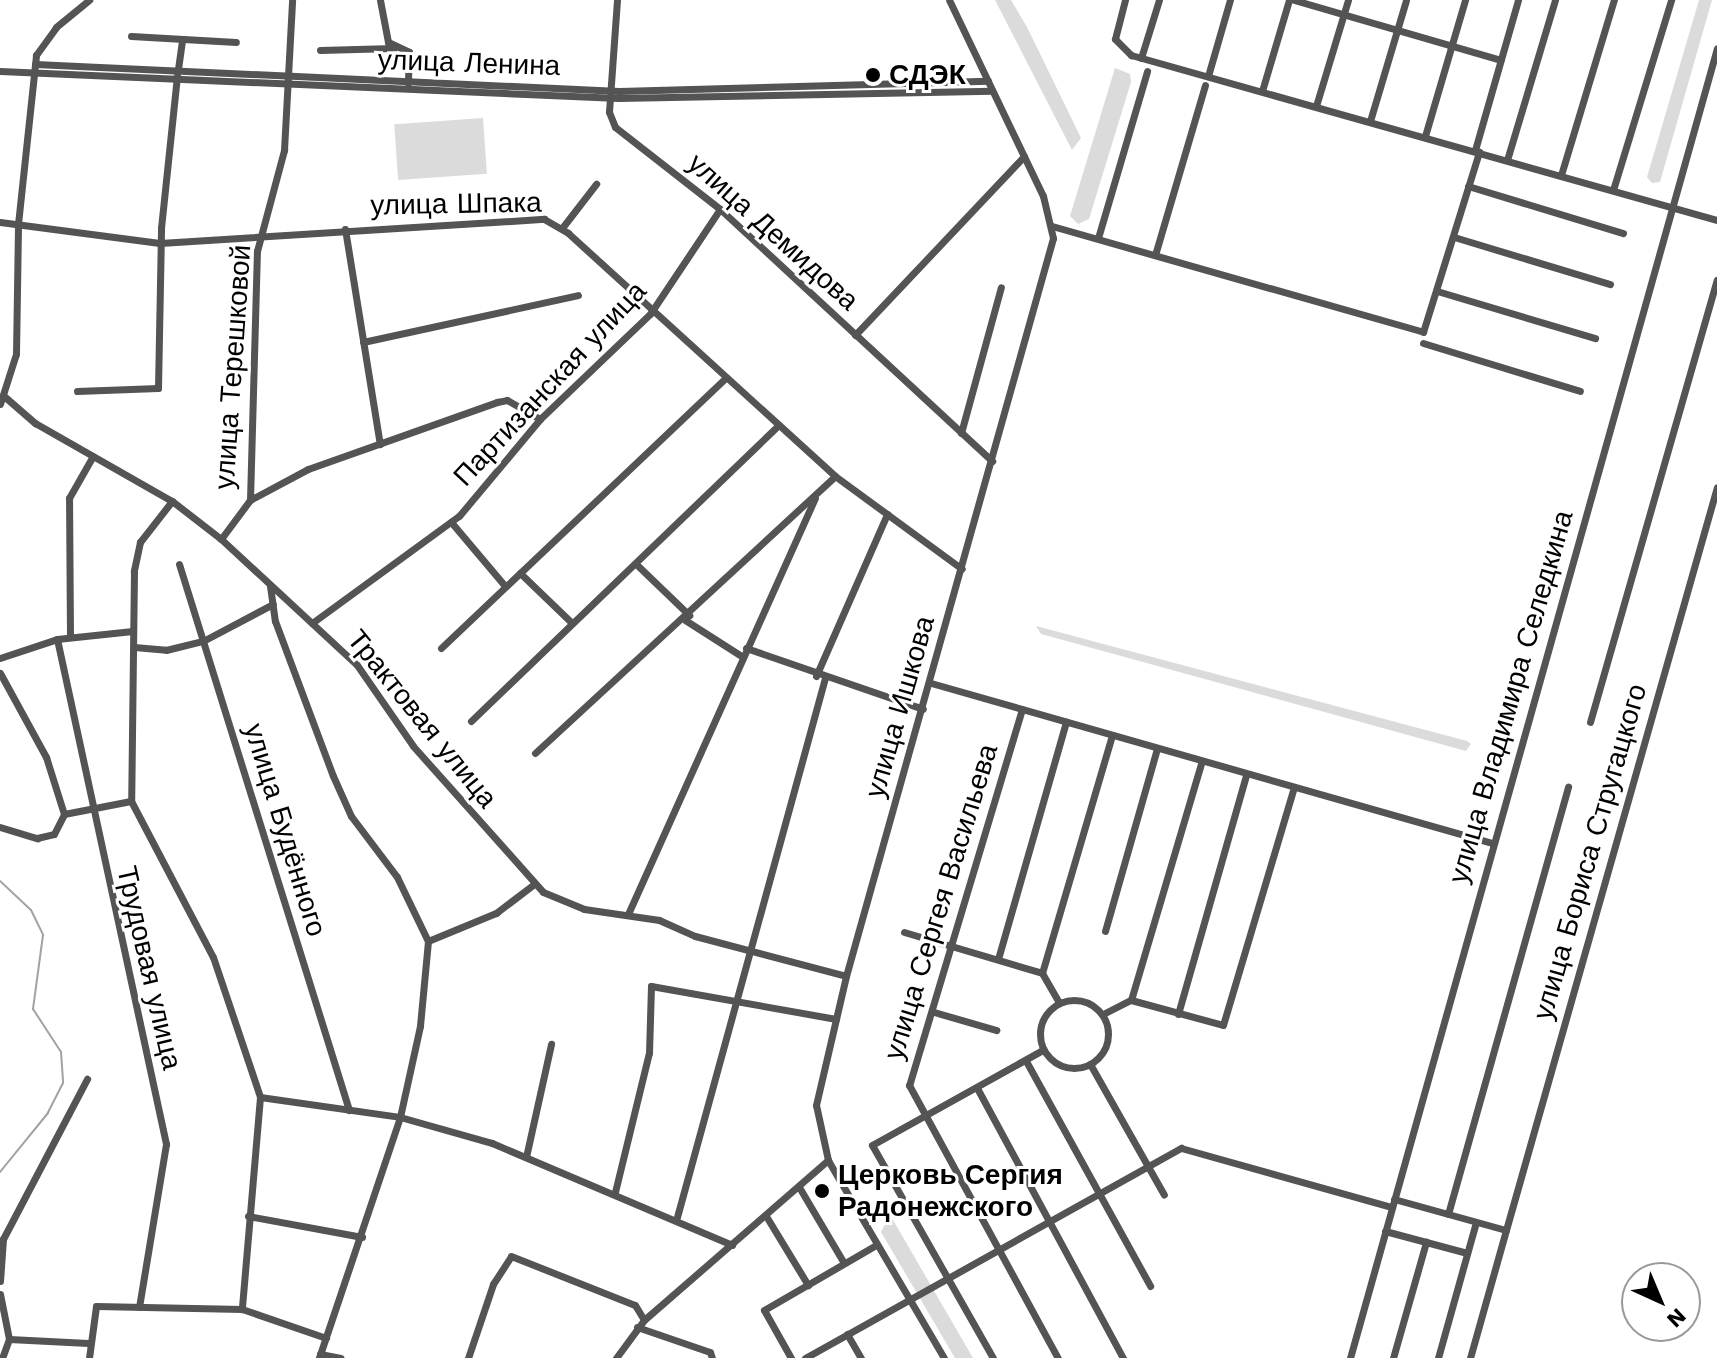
<!DOCTYPE html>
<html>
<head>
<meta charset="utf-8">
<style>
  body { margin:0 }
  #map { position:relative; width:1717px; height:1358px; overflow:hidden; background:#fff; font-family:"Work Sans",sans-serif }
  div>[style] { position:absolute }
  .green>* { inset:0; background:#dbdbdb; transform-origin:0 0 }
  .stream>* { height:2px; margin:-1px; padding:0 1px; transform-origin:1px; border-radius:1px; background:#a2a2a2 }
  .minor>* { height:7px; margin:-3.5px; padding:0 3.5px; transform-origin:3.5px; border-radius:3.5px; background:#545454 }
  .minor>.ring { margin:-3.5px; padding:0; box-sizing:content-box; background:none; border:7px solid #545454; border-radius:50% }
  .dots>* { width:22px; height:22px; translate:-50% -50%; box-sizing:border-box; border:4px solid #fff; border-radius:50% }
  span { translate:-50% -50%; white-space:nowrap; text-align:center; line-height:1.15; -webkit-text-stroke:6px #fff; paint-order:stroke }
  .street-label { font-size:28px; color:#000 }
  .poi-label { font-size:28px; color:#000; font-weight:700 }
  .left { translate:0 -50%; text-align:left }
  .north { position:absolute; left:1621px; top:1262px; width:80px; height:80px; box-sizing:border-box; background:#fff; border:2px solid #999; border-radius:50%; rotate:136deg; font-size:22px; font-weight:700; line-height:32px; text-align:center; color:#000 }
  .north::after { content:''; display:block; margin:auto; width:28px; height:36px; background:#000; clip-path:polygon(50% 0,100% 100%,50% 72%,0 100%) }
</style>
</head>
<body>
<div id="map">
  <div class="green">
    <i style="clip-path:polygon(995px 0,1011px 0,1027px 27px,1081px 138px,1072px 150px)"></i>
    <i style="clip-path:polygon(1699px 0,1712px 0,1660px 182px,1652px 183px,1647px 177px)"></i>
    <i style="clip-path:polygon(1115px 68px,1130px 74px,1131px 82px,1089px 219px,1078px 224px,1070px 216px)"></i>
    <i style="left:483px;top:118px;width:56px;height:89px;rotate:86deg"></i>
    <i style="clip-path:polygon(1036px 626px,1467px 741px,1471px 744px,1466px 751px,1041px 634px)"></i>
    <i style="clip-path:polygon(888px 1218px,893px 1220px,973px 1358px,955px 1358px,881px 1232px)"></i>
  </div>
  <div class="stream">
    <i style="left:0;top:881px;width:42px;rotate:43.1deg"></i>
    <i style="left:31px;top:910px;width:28px;rotate:64deg"></i>
    <i style="left:43px;top:935px;width:75px;rotate:97.7deg"></i>
    <i style="left:33px;top:1009px;width:51px;rotate:56.9deg"></i>
    <i style="left:61px;top:1052px;width:31px;rotate:86deg"></i>
    <i style="left:63px;top:1083px;width:34px;rotate:117deg"></i>
    <i style="left:48px;top:1113px;width:76px;rotate:129.1deg"></i>
  </div>
  <div class="minor">
    <i style="left:380px;top:0;width:43px;rotate:79.2deg"></i>
    <i style="left:388px;top:42px;width:23px;rotate:25deg"></i>
    <i style="left:409px;top:52px;width:31px;rotate:92deg"></i>
    <i style="left:617px;top:0;width:112px;rotate:94.1deg"></i>
    <i style="left:609px;top:112px;width:16px;rotate:68deg"></i>
    <i style="left:615px;top:127px;width:133px;rotate:38deg"></i>
    <i style="left:720px;top:209px;width:371px;rotate:42.8deg"></i>
    <i style="left:1125px;top:0;width:40px;rotate:104.4deg"></i>
    <i style="left:1115px;top:39px;width:23px;rotate:45deg"></i>
    <i style="left:1131px;top:55px;width:609px;rotate:15.73deg"></i>
    <i style="left:1294px;top:0;width:215px;rotate:16.2deg"></i>
    <i style="left:131px;top:36px;width:105px;rotate:3.3deg"></i>
    <i style="left:320px;top:50px;width:74px;rotate:-1.5deg"></i>
    <i style="left:1141px;top:58px;width:61px;rotate:-72.8deg"></i>
    <i style="left:35px;top:64px;width:585px;rotate:2.65deg"></i>
    <i style="left:619px;top:91px;width:369px;rotate:-1.6deg"></i>
    <i style="left:178px;top:69px;width:27px;rotate:-82deg"></i>
    <i style="left:0;top:71px;width:619px;rotate:2.5deg"></i>
    <i style="left:618px;top:98px;width:374px;rotate:-1.1deg"></i>
    <i style="left:1208px;top:76px;width:79px;rotate:-73.9deg"></i>
    <i style="left:1262px;top:91px;width:95px;rotate:-73.5deg"></i>
    <i style="left:1316px;top:106px;width:111px;rotate:-73.2deg"></i>
    <i style="left:1370px;top:121px;width:126px;rotate:-73.4deg"></i>
    <i style="left:1425px;top:136px;width:142px;rotate:-73.6deg"></i>
    <i style="left:1475px;top:150px;width:156px;rotate:-74deg"></i>
    <i style="left:1507px;top:160px;width:167px;rotate:-73.3deg"></i>
    <i style="left:1561px;top:175px;width:183px;rotate:-73.2deg"></i>
    <i style="left:1468px;top:186px;width:162px;rotate:16.9deg"></i>
    <i style="left:1613px;top:190px;width:199px;rotate:-73deg"></i>
    <i style="left:0;top:222px;width:161px;rotate:7.5deg"></i>
    <i style="left:160px;top:243px;width:385px;rotate:-3.6deg"></i>
    <i style="left:544px;top:219px;width:28px;rotate:30deg"></i>
    <i style="left:568px;top:233px;width:361px;rotate:42.3deg"></i>
    <i style="left:835px;top:476px;width:157px;rotate:36.2deg"></i>
    <i style="left:1052px;top:226px;width:386px;rotate:15.9deg"></i>
    <i style="left:1423px;top:332px;width:189px;rotate:-72.7deg"></i>
    <i style="left:562px;top:228px;width:56px;rotate:-52.3deg"></i>
    <i style="left:345px;top:229px;width:218px;rotate:80.8deg"></i>
    <i style="left:1454px;top:237px;width:163px;rotate:16.8deg"></i>
    <i style="left:1098px;top:238px;width:174px;rotate:-73.6deg"></i>
    <i style="left:1155px;top:255px;width:177px;rotate:-73.6deg"></i>
    <i style="left:1437px;top:291px;width:165px;rotate:16.6deg"></i>
    <i style="left:855px;top:335px;width:246px;rotate:-46.6deg"></i>
    <i style="left:363px;top:342px;width:220px;rotate:-12.3deg"></i>
    <i style="left:1423px;top:343px;width:164px;rotate:17deg"></i>
    <i style="left:77px;top:391px;width:81px;rotate:-2.1deg"></i>
    <i style="left:158px;top:388px;width:160px;rotate:-88.9deg"></i>
    <i style="left:161px;top:228px;width:153px;rotate:-84deg"></i>
    <i style="left:5px;top:397px;width:40px;rotate:41deg"></i>
    <i style="left:35px;top:423px;width:158px;rotate:29.7deg"></i>
    <i style="left:172px;top:501px;width:62px;rotate:37.8deg"></i>
    <i style="left:221px;top:539px;width:185px;rotate:42.8deg"></i>
    <i style="left:357px;top:665px;width:98px;rotate:55.3deg"></i>
    <i style="left:413px;top:746px;width:195px;rotate:48.3deg"></i>
    <i style="left:543px;top:892px;width:44px;rotate:22.5deg"></i>
    <i style="left:584px;top:909px;width:76px;rotate:8.3deg"></i>
    <i style="left:659px;top:920px;width:39px;rotate:24deg"></i>
    <i style="left:695px;top:936px;width:156px;rotate:14.8deg"></i>
    <i style="left:0;top:404px;width:52px;rotate:-72.3deg"></i>
    <i style="left:16px;top:354px;width:130px;rotate:-89.1deg"></i>
    <i style="left:18px;top:224px;width:170px;rotate:-83.9deg"></i>
    <i style="left:36px;top:55px;width:34px;rotate:-54deg"></i>
    <i style="left:56px;top:27px;width:43px;rotate:-39.3deg"></i>
    <i style="left:961px;top:433px;width:151px;rotate:-74.7deg"></i>
    <i style="left:250px;top:500px;width:66px;rotate:-28.1deg"></i>
    <i style="left:308px;top:469px;width:201px;rotate:-19.5deg"></i>
    <i style="left:497px;top:402px;width:10px;rotate:-11deg"></i>
    <i style="left:507px;top:400px;width:38px;rotate:30deg"></i>
    <i style="left:172px;top:501px;width:52px;rotate:128deg"></i>
    <i style="left:140px;top:542px;width:30px;rotate:102deg"></i>
    <i style="left:134px;top:571px;width:230px;rotate:90.7deg"></i>
    <i style="left:131px;top:801px;width:176px;rotate:62.3deg"></i>
    <i style="left:213px;top:957px;width:148px;rotate:71.4deg"></i>
    <i style="left:260px;top:1097px;width:213px;rotate:94.9deg"></i>
    <i style="left:451px;top:522px;width:84px;rotate:49.8deg"></i>
    <i style="left:221px;top:539px;width:49px;rotate:-53.4deg"></i>
    <i style="left:250px;top:500px;width:249px;rotate:-88.4deg"></i>
    <i style="left:257px;top:251px;width:105px;rotate:-75deg"></i>
    <i style="left:284px;top:150px;width:150px;rotate:-86.9deg"></i>
    <i style="left:179px;top:564px;width:572px;rotate:72.71deg"></i>
    <i style="left:636px;top:564px;width:74px;rotate:43.9deg"></i>
    <i style="left:520px;top:573px;width:71px;rotate:43.9deg"></i>
    <i style="left:270px;top:586px;width:35px;rotate:82deg"></i>
    <i style="left:275px;top:621px;width:165px;rotate:69.5deg"></i>
    <i style="left:333px;top:776px;width:44px;rotate:65.8deg"></i>
    <i style="left:351px;top:816px;width:76px;rotate:53deg"></i>
    <i style="left:397px;top:877px;width:71px;rotate:64.2deg"></i>
    <i style="left:428px;top:941px;width:85px;rotate:95.4deg"></i>
    <i style="left:420px;top:1026px;width:93px;rotate:102.4deg"></i>
    <i style="left:400px;top:1117px;width:254px;rotate:108.6deg"></i>
    <i style="left:685px;top:620px;width:65px;rotate:32.5deg"></i>
    <i style="left:312px;top:623px;width:182px;rotate:-36.1deg"></i>
    <i style="left:459px;top:516px;width:126px;rotate:-50.1deg"></i>
    <i style="left:540px;top:419px;width:152px;rotate:-43.7deg"></i>
    <i style="left:650px;top:314px;width:126px;rotate:-56.3deg"></i>
    <i style="left:70px;top:636px;width:138px;rotate:-90.4deg"></i>
    <i style="left:69px;top:498px;width:48px;rotate:-60.3deg"></i>
    <i style="left:57px;top:639px;width:517px;rotate:77.82deg"></i>
    <i style="left:166px;top:1144px;width:165px;rotate:99.4deg"></i>
    <i style="left:134px;top:647px;width:32px;rotate:5deg"></i>
    <i style="left:166px;top:650px;width:38px;rotate:-14deg"></i>
    <i style="left:203px;top:641px;width:79px;rotate:-27.9deg"></i>
    <i style="left:441px;top:648px;width:390px;rotate:-43.5deg"></i>
    <i style="left:746px;top:648px;width:187px;rotate:19deg"></i>
    <i style="left:0;top:658px;width:60px;rotate:-18.4deg"></i>
    <i style="left:57px;top:639px;width:76px;rotate:-6deg"></i>
    <i style="left:0;top:673px;width:96px;rotate:61.3deg"></i>
    <i style="left:46px;top:757px;width:60px;rotate:72.5deg"></i>
    <i style="left:816px;top:676px;width:177px;rotate:-66.3deg"></i>
    <i style="left:931px;top:683px;width:583px;rotate:15.92deg"></i>
    <i style="left:1022px;top:709px;width:393px;rotate:106.7deg"></i>
    <i style="left:909px;top:1085px;width:311px;rotate:61.4deg"></i>
    <i style="left:471px;top:721px;width:424px;rotate:-43.9deg"></i>
    <i style="left:1590px;top:722px;width:460px;rotate:-74deg"></i>
    <i style="left:535px;top:753px;width:408px;rotate:-42.7deg"></i>
    <i style="left:0;top:827px;width:39px;rotate:17deg"></i>
    <i style="left:37px;top:838px;width:17px;rotate:-13deg"></i>
    <i style="left:54px;top:834px;width:22px;rotate:-63deg"></i>
    <i style="left:64px;top:814px;width:68px;rotate:-11deg"></i>
    <i style="left:628px;top:914px;width:456px;rotate:-65.8deg"></i>
    <i style="left:1105px;top:931px;width:189px;rotate:-74.1deg"></i>
    <i style="left:904px;top:932px;width:144px;rotate:16.5deg"></i>
    <i style="left:1042px;top:973px;width:34px;rotate:60deg"></i>
    <i style="left:428px;top:941px;width:74px;rotate:-22.4deg"></i>
    <i style="left:496px;top:913px;width:48px;rotate:-37.3deg"></i>
    <i style="left:998px;top:959px;width:247px;rotate:-74deg"></i>
    <i style="left:1042px;top:973px;width:245px;rotate:-73.6deg"></i>
    <i style="left:1131px;top:1000px;width:249px;rotate:-73.5deg"></i>
    <i class="ring" style="left:1040px;top:1000px;width:61px;height:61px"></i>
    <i style="left:934px;top:1012px;width:65px;rotate:16.2deg"></i>
    <i style="left:1103px;top:1014px;width:31px;rotate:-27deg"></i>
    <i style="left:1131px;top:1000px;width:95px;rotate:15.2deg"></i>
    <i style="left:1223px;top:1025px;width:245px;rotate:-73.4deg"></i>
    <i style="left:1178px;top:1014px;width:248px;rotate:-74.1deg"></i>
    <i style="left:1026px;top:1061px;width:257px;rotate:61.1deg"></i>
    <i style="left:1090px;top:1064px;width:150px;rotate:60.5deg"></i>
    <i style="left:977px;top:1088px;width:307px;rotate:61.6deg"></i>
    <i style="left:260px;top:1097px;width:141px;rotate:8.1deg"></i>
    <i style="left:400px;top:1117px;width:96px;rotate:15.8deg"></i>
    <i style="left:492px;top:1143px;width:261px;rotate:23deg"></i>
    <i style="left:526px;top:1157px;width:116px;rotate:-77.5deg"></i>
    <i style="left:799px;top:1187px;width:88px;rotate:59.4deg"></i>
    <i style="left:615px;top:1192px;width:143px;rotate:-76.3deg"></i>
    <i style="left:649px;top:1053px;width:67px;rotate:-88.3deg"></i>
    <i style="left:651px;top:986px;width:188px;rotate:10.1deg"></i>
    <i style="left:1394px;top:1199px;width:116px;rotate:15.5deg"></i>
    <i style="left:1506px;top:1230px;width:772px;rotate:-74.15deg"></i>
    <i style="left:1448px;top:1214px;width:444px;rotate:-74.3deg"></i>
    <i style="left:248px;top:1216px;width:116px;rotate:10.4deg"></i>
    <i style="left:766px;top:1216px;width:81px;rotate:58.7deg"></i>
    <i style="left:677px;top:1217px;width:559px;rotate:-74.65deg"></i>
    <i style="left:1385px;top:1231px;width:85px;rotate:15deg"></i>
    <i style="left:0;top:1281px;width:42px;rotate:-85.9deg"></i>
    <i style="left:3px;top:1239px;width:181px;rotate:-62.3deg"></i>
    <i style="left:0;top:1294px;width:46px;rotate:78.7deg"></i>
    <i style="left:9px;top:1339px;width:20px;rotate:110deg"></i>
    <i style="left:637px;top:1327px;width:77px;rotate:18.9deg"></i>
    <i style="left:710px;top:1352px;width:6px;rotate:72deg"></i>
    <i style="left:847px;top:1334px;width:28px;rotate:60deg"></i>
    <i style="left:9px;top:1339px;width:79px;rotate:2.9deg"></i>
    <i style="left:320px;top:1354px;width:21px;rotate:11deg"></i>
    <i style="left:89px;top:1358px;width:52px;rotate:-82.3deg"></i>
    <i style="left:96px;top:1306px;width:146px;rotate:1.2deg"></i>
    <i style="left:242px;top:1309px;width:89px;rotate:19deg"></i>
    <i style="left:468px;top:1358px;width:78px;rotate:-71.3deg"></i>
    <i style="left:493px;top:1284px;width:33px;rotate:-57deg"></i>
    <i style="left:511px;top:1256px;width:133px;rotate:21.6deg"></i>
    <i style="left:635px;top:1305px;width:17px;rotate:59deg"></i>
    <i style="left:616px;top:1358px;width:47px;rotate:-53.6deg"></i>
    <i style="left:644px;top:1320px;width:244px;rotate:-41deg"></i>
    <i style="left:791px;top:1358px;width:55px;rotate:-119.4deg"></i>
    <i style="left:764px;top:1310px;width:129px;rotate:-30.1deg"></i>
    <i style="left:805px;top:1358px;width:431px;rotate:-29.2deg"></i>
    <i style="left:1181px;top:1148px;width:218px;rotate:15.7deg"></i>
    <i style="left:944px;top:1358px;width:229px;rotate:-120.4deg"></i>
    <i style="left:828px;top:1160px;width:56px;rotate:-102.3deg"></i>
    <i style="left:816px;top:1105px;width:132px;rotate:-76.9deg"></i>
    <i style="left:846px;top:976px;width:766px;rotate:-74.33deg"></i>
    <i style="left:1053px;top:238px;width:43px;rotate:-103.4deg"></i>
    <i style="left:1043px;top:196px;width:217px;rotate:-115.6deg"></i>
    <i style="left:993px;top:1358px;width:245px;rotate:-119.6deg"></i>
    <i style="left:872px;top:1145px;width:196px;rotate:-29.1deg"></i>
    <i style="left:1350px;top:1358px;width:1360px;rotate:-74.35deg"></i>
    <i style="left:1393px;top:1358px;width:121px;rotate:-74.1deg"></i>
    <i style="left:1438px;top:1358px;width:141px;rotate:-74.4deg"></i>
    <i style="left:1470px;top:1358px;width:133px;rotate:-74.3deg"></i>
  </div>
  <div class="dots">
    <i style="left:873px;top:75px;background:#000"></i>
    <i style="left:822px;top:1191px;background:#000"></i>
  </div>
  <div class="street-label">
    <span style="left:469px;top:63px;rotate:2deg">улица Ленина</span>
    <span style="left:456px;top:204px;rotate:-1deg">улица Шпака</span>
    <span style="left:773px;top:232px;rotate:42deg">улица Демидова</span>
    <span style="left:233px;top:367px;rotate:-86deg">улица Терешковой</span>
    <span style="left:550px;top:384px;rotate:-47deg">Партизанская улица</span>
    <span style="left:1511px;top:697px;rotate:-74deg">улица Владимира Селедкина</span>
    <span style="left:900px;top:707px;rotate:-74deg">улица Ишкова</span>
    <span style="left:422px;top:719px;rotate:51deg">Трактовая улица</span>
    <span style="left:285px;top:830px;rotate:73deg">улица Будённого</span>
    <span style="left:1590px;top:852px;rotate:-74deg">улица Бориса Стругацкого</span>
    <span style="left:941px;top:902px;rotate:-73deg">улица Сергея Васильева</span>
    <span style="left:149px;top:968px;rotate:77deg">Трудовая улица</span>
  </div>
  <div class="poi-label">
    <span class="left" style="left:889px;top:75px">СДЭК</span>
    <span class="left" style="left:838px;top:1191px">Церковь Сергия<br>Радонежского</span>
  </div>
  <div class="north">N</div>
</div>
</body>
</html>
